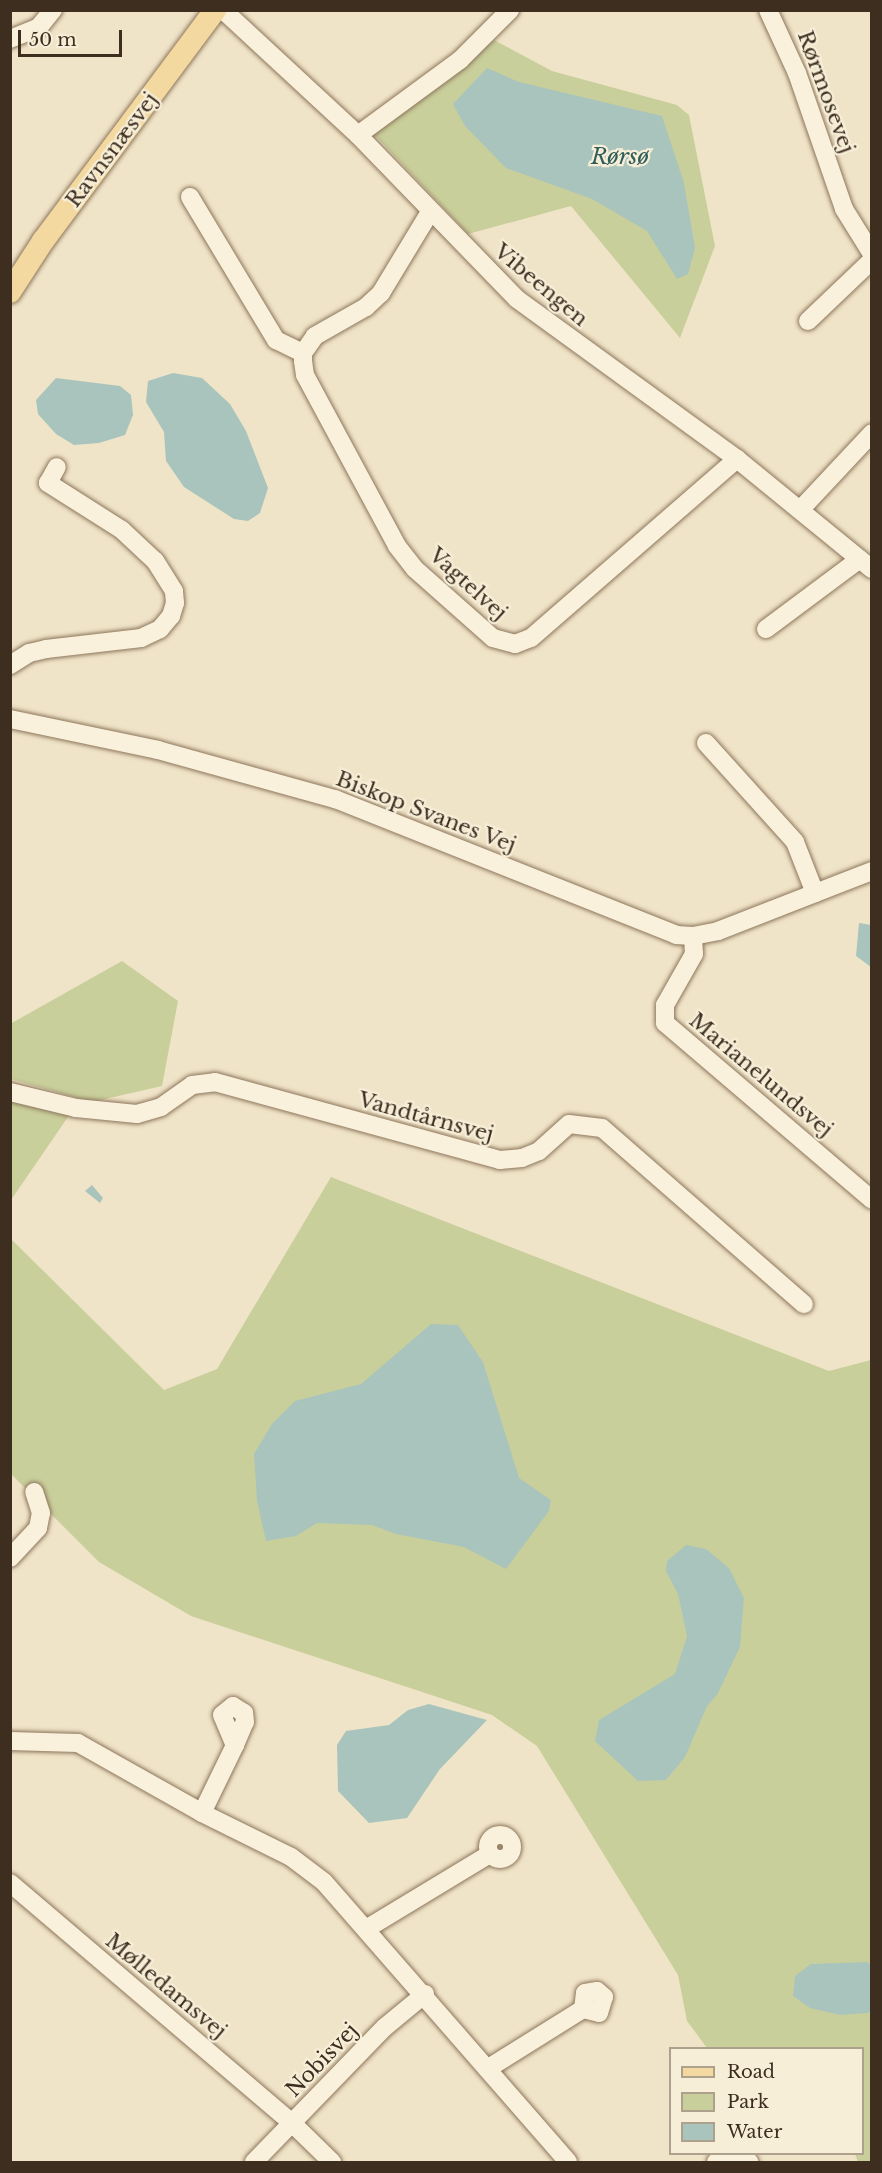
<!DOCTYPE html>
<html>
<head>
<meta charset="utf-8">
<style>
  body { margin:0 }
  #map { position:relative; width:882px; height:2173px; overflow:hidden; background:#f0e4c8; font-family:"Libre Baskerville",serif }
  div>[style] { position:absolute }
  .green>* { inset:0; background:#c9cf9b }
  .water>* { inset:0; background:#a9c4bc }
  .roads { filter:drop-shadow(0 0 2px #8d765c) drop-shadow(0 0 2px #8d765c) }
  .minor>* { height:18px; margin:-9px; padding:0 9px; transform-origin:9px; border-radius:9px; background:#faf1dc }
  .minor>.ring { margin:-9px; padding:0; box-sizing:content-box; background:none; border:18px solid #faf1dc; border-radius:50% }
  .major>* { height:22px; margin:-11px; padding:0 11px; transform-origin:11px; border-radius:11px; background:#f3d9a0 }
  span { translate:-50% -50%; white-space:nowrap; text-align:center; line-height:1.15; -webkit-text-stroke:4.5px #f7eed8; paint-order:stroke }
  .street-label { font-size:21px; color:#3d2e20 }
  .water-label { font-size:22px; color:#2f5d5a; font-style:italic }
  .frame { position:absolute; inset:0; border:12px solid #3d2e20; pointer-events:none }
  .legend { position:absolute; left:669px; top:2047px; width:195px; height:108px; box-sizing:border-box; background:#f7eed8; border:2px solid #ada18e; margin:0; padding:8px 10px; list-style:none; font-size:18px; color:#3d2e20 }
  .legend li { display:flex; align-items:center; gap:12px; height:30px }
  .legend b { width:30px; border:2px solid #ada18e }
  .scale { position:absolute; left:18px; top:30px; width:104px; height:27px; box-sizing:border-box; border:3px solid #3d2e20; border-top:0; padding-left:8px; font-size:18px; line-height:21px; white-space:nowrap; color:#3d2e20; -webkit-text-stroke:4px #f7eed8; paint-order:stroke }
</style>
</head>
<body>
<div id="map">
  <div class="green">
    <i style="clip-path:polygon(494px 40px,552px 71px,677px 105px,689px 115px,715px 246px,680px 338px,571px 206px,468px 234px,373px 133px,450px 79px)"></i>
    <i style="clip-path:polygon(122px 961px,178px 1001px,162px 1086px,92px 1102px,11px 1079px,10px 1024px)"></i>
    <i style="clip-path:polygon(11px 1098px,70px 1114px,11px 1200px)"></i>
    <i style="clip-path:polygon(331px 1177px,829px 1371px,871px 1360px,871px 2162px,858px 2162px,855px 2154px,862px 2154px,862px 2048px,707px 2048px,687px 2021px,678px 1975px,537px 1746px,492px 1715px,191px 1616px,99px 1562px,11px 1474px,10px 1238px,164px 1390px,217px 1369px)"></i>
  </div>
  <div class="water">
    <i style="clip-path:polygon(487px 68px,519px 82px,662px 116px,684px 183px,695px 248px,688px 274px,677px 279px,647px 231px,592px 199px,506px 168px,465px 126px,453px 104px)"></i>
    <i style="clip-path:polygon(173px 373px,202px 378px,230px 404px,246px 431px,268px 488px,260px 513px,248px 521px,234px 519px,184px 487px,166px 461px,164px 432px,146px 402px,148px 381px)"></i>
    <i style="clip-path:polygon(56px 378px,120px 386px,131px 395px,133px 415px,125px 435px,99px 443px,74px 445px,56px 434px,38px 414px,36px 400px)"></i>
    <i style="clip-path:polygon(859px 923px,871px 925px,871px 967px,856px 956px)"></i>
    <i style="clip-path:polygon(92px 1185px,103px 1198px,100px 1203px,85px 1191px)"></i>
    <i style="clip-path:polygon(431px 1324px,458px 1325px,483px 1362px,519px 1478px,551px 1500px,549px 1511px,506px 1569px,464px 1547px,396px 1534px,372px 1525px,317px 1523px,296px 1536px,266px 1541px,257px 1501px,254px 1454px,272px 1424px,295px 1401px,361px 1384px)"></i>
    <i style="clip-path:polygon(686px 1545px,706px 1549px,729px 1568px,744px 1598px,740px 1647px,717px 1695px,707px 1706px,685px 1757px,666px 1780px,638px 1781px,595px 1741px,599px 1720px,675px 1674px,687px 1636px,678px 1594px,666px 1571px,667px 1561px)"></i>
    <i style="clip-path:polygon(429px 1704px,487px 1720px,440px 1769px,407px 1818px,369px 1823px,338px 1791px,337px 1745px,346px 1731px,389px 1725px,408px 1710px)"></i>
    <i style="clip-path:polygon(867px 1962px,872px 1965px,871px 2010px,868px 2013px,840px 2015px,810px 2008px,793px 1996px,795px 1976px,811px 1964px)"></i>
  </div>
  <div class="roads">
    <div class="minor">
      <i style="left:223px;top:10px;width:184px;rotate:42.8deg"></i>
      <i style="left:358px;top:135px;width:228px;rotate:45.9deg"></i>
      <i style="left:517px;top:299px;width:272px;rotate:36deg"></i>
      <i style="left:737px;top:459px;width:174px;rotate:39.2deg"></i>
      <i style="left:768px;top:10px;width:69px;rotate:65.3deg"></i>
      <i style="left:797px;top:73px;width:144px;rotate:70.9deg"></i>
      <i style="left:844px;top:209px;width:53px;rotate:58.1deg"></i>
      <i style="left:10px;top:39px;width:31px;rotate:-22deg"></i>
      <i style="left:39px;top:27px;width:22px;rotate:-51deg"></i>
      <i style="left:358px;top:135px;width:127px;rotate:-36.3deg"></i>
      <i style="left:460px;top:60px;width:71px;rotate:-45deg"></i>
      <i style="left:190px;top:197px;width:167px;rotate:59deg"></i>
      <i style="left:276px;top:340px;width:30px;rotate:26deg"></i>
      <i style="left:430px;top:212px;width:95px;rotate:121.2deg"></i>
      <i style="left:381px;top:293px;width:21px;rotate:137deg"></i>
      <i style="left:366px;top:307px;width:59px;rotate:150.4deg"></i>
      <i style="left:315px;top:336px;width:21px;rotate:125deg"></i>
      <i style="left:303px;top:353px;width:8px;rotate:90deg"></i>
      <i style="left:303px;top:361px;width:14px;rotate:82deg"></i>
      <i style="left:305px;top:375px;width:194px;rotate:61.7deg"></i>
      <i style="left:397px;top:546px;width:29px;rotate:52deg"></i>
      <i style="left:415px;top:569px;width:104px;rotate:41.5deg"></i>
      <i style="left:493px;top:638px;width:23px;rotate:15deg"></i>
      <i style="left:515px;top:644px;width:17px;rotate:-21deg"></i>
      <i style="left:531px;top:638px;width:273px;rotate:-41deg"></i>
      <i style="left:808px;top:321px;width:88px;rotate:-43.6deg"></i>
      <i style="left:800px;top:510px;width:105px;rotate:-46.9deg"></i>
      <i style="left:766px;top:629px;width:117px;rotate:-36.7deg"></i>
      <i style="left:10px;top:665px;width:22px;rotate:-32deg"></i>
      <i style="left:29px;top:653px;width:17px;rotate:-13deg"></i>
      <i style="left:46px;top:649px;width:96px;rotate:-6.6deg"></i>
      <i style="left:141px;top:638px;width:21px;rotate:-25deg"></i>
      <i style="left:160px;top:629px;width:17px;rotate:-50deg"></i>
      <i style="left:171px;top:616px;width:14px;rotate:-73deg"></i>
      <i style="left:175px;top:603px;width:12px;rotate:-95deg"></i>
      <i style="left:174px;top:591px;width:36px;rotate:-122deg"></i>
      <i style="left:155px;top:561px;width:45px;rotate:-136.8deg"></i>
      <i style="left:122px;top:530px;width:88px;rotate:-147.6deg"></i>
      <i style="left:48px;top:483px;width:18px;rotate:-61deg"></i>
      <i style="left:10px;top:719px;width:151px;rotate:11.8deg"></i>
      <i style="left:158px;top:750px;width:184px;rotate:15.5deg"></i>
      <i style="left:335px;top:799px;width:367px;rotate:21.7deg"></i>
      <i style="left:676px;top:935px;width:17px;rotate:3deg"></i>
      <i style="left:693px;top:936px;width:25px;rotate:-11deg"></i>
      <i style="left:718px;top:931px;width:165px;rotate:-21.3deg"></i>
      <i style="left:706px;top:743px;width:133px;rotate:48deg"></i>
      <i style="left:795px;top:842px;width:55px;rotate:68.6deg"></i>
      <i style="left:693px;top:936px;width:18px;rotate:87deg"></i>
      <i style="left:694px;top:954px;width:59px;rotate:119.6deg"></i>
      <i style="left:665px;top:1005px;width:18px;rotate:90deg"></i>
      <i style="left:665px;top:1023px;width:272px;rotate:40.5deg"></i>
      <i style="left:10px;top:1092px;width:68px;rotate:13.6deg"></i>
      <i style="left:76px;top:1108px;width:61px;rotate:5.6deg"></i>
      <i style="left:137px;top:1114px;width:25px;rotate:-16deg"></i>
      <i style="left:161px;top:1107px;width:38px;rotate:-35deg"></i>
      <i style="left:192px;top:1085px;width:23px;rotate:-7deg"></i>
      <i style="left:215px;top:1082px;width:295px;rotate:15.3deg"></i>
      <i style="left:500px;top:1160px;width:22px;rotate:-5deg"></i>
      <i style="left:522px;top:1158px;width:18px;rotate:-22deg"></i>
      <i style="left:539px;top:1151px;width:40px;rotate:-42deg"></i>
      <i style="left:569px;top:1124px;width:33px;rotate:7deg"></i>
      <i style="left:602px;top:1128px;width:268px;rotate:41.1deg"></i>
      <i style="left:10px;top:1558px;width:41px;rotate:-47deg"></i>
      <i style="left:38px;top:1528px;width:15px;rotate:-79deg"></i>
      <i style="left:41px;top:1513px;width:22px;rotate:-108deg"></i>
      <i style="left:10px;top:1741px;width:68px;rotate:1.7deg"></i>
      <i style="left:78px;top:1743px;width:142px;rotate:29.4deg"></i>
      <i style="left:202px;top:1813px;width:99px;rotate:26.3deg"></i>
      <i style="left:291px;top:1857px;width:41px;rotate:37.1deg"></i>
      <i style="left:324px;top:1882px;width:371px;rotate:48.9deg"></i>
      <i style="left:202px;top:1813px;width:76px;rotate:-64.1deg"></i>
      <i style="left:235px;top:1745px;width:25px;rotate:-67deg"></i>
      <i style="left:245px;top:1722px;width:9px;rotate:-96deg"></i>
      <i style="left:244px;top:1713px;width:13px;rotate:-148deg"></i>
      <i style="left:233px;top:1706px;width:14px;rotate:141deg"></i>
      <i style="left:222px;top:1715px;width:33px;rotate:67deg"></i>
      <i class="ring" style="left:488px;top:1835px;width:6px;height:6px"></i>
      <i style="left:10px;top:1883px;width:370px;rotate:40.4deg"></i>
      <i style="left:292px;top:2123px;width:56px;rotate:44.3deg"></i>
      <i style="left:366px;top:1929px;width:145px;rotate:-31.2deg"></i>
      <i style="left:487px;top:2069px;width:113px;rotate:-32deg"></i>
      <i style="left:583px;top:2009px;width:16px;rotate:14deg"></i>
      <i style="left:599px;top:2013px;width:17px;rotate:-73deg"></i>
      <i style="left:604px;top:1997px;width:9px;rotate:-139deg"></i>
      <i style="left:597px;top:1991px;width:12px;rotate:171deg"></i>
      <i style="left:585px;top:1993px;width:16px;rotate:97deg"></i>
      <i style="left:254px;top:2162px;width:188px;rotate:-45.9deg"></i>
      <i style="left:385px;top:2027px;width:52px;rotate:-39.5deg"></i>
      <i style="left:716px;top:2162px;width:21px;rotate:-11deg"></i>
      <i style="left:737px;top:2158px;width:13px;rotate:18deg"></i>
    </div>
    <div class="major">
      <i style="left:10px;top:292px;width:61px;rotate:-57.1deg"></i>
      <i style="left:43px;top:241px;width:288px;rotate:-53.3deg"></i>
    </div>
  </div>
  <div class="street-label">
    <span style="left:826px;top:92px;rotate:70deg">Rørmosevej</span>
    <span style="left:112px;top:150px;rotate:-53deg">Ravnsnæsvej</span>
    <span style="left:541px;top:285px;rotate:40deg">Vibeengen</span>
    <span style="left:468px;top:584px;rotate:42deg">Vagtelvej</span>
    <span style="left:426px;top:812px;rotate:21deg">Biskop Svanes Vej</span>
    <span style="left:761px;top:1075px;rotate:40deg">Marianelundsvej</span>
    <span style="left:426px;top:1117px;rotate:15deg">Vandtårnsvej</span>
    <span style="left:166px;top:1986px;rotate:40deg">Mølledamsvej</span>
    <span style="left:322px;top:2060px;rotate:-46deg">Nobisvej</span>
  </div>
  <div class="water-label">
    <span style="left:620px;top:157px">Rørsø</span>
  </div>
  <div class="frame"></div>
  <ul class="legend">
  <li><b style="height:8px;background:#f3d9a0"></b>Road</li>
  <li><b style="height:16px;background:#c9cf9b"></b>Park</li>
  <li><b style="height:16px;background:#a9c4bc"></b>Water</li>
  </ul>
  <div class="scale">50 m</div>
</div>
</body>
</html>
